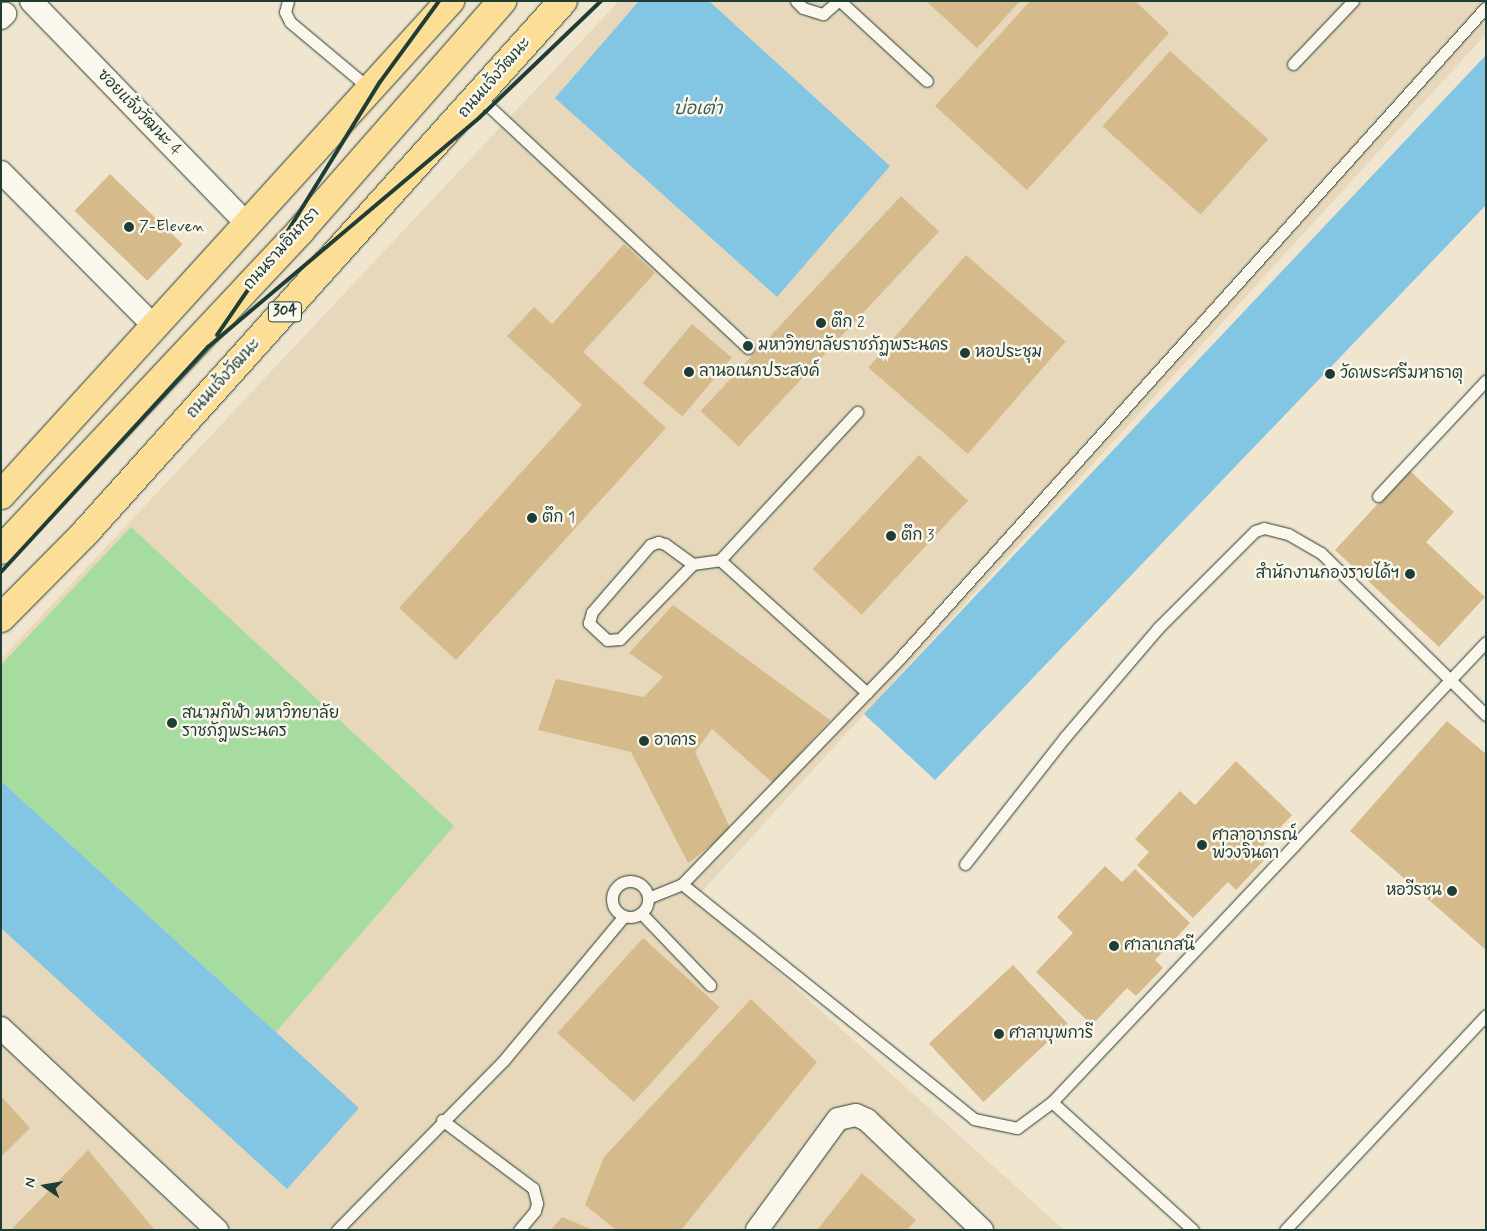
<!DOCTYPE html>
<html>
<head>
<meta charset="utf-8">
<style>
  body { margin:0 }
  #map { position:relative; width:1487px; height:1231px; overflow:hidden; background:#f0e5cf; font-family:Mynerve,"Playpen Sans Thai",sans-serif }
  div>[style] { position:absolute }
  .built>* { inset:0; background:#e8d8bb }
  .green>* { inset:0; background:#a6dc9f }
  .water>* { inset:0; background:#83c6e4 }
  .building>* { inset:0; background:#d5bb8b; transform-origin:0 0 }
  .roads { filter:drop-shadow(0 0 1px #1f3d34) drop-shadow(0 0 1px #1f3d34) }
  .lane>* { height:11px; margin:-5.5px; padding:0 5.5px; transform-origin:5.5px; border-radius:5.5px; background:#fbf7ec }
  .lane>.ring { margin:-5.5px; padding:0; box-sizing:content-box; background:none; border:11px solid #fbf7ec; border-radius:50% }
  .street>* { height:22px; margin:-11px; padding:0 11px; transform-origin:11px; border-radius:11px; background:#fbf7ec }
  .primary>* { height:28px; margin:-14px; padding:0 14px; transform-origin:14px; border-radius:14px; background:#fcde96 }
  .rail>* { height:4px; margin:-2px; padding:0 2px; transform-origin:2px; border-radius:2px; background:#1f3d34 }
  .dots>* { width:14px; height:14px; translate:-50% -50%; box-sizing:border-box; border:2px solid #fbf7ec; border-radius:50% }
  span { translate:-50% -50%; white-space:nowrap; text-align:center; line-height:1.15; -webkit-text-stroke:5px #fbf7ec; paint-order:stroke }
  .shield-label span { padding:1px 4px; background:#fbf7ec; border:1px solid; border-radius:4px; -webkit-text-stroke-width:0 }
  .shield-label { font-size:15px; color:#1f3d34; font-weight:700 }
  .street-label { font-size:16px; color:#1f3d34 }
  .poi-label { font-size:16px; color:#1f3d34 }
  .left { translate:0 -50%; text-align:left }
  .right { translate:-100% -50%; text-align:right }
  .water-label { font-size:18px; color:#385f60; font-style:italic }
  .frame { position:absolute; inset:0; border:2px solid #1f3d34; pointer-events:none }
  .north { position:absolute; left:20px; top:1161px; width:50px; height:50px; -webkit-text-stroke:4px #fbf7ec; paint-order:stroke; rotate:283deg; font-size:14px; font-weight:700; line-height:20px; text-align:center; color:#1f3d34 }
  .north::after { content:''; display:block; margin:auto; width:18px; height:22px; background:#1f3d34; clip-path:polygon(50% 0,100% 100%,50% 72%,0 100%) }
</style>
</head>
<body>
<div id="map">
  <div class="built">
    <i style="clip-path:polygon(619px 1px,1486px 1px,1486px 34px,696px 898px,1064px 1230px,1px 1230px,1px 659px)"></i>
  </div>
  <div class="green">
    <i style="clip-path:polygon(131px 527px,454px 826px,276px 1032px,1px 781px,1px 665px)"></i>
  </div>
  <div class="water">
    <i style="clip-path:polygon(639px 1px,709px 1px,890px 166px,777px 297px,555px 98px)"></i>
    <i style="clip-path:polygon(1486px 55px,1486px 205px,935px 780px,864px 714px)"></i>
    <i style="clip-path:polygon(1px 781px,359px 1108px,287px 1189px,1px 928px)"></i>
  </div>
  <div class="building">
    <i style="clip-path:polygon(926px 1px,1020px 1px,977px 48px)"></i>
    <i style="clip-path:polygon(1030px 1px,1135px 1px,1169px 33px,1027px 190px,935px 106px)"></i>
    <i style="left:1170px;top:51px;width:132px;height:101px;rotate:42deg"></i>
    <i style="left:110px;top:174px;width:101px;height:51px;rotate:44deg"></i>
    <i style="left:901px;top:196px;width:52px;height:294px;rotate:43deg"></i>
    <i style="clip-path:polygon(624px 244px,655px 273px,583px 352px,666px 428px,456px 660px,399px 608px,582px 405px,507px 336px,534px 307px,552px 324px)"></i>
    <i style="left:966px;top:255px;width:132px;height:149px;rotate:41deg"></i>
    <i style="left:692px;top:324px;width:52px;height:77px;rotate:40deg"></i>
    <i style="left:919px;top:455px;width:67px;height:156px;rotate:43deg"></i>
    <i style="clip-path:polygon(1409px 470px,1454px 512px,1426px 542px,1485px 597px,1439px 647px,1335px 550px)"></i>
    <i style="clip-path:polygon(673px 605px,830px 720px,773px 783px,712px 729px,695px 752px,731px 830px,688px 863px,631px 752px,538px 730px,556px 679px,644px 697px,663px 677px,629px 653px)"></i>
    <i style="clip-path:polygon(1447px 721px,1486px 754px,1486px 950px,1350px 831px)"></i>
    <i style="clip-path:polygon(1236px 761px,1292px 815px,1257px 852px,1265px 859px,1236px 890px,1228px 882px,1193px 918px,1137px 865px,1149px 852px,1135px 839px,1180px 791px,1195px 805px)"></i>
    <i style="clip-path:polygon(1105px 866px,1122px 882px,1135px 869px,1190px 923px,1155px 960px,1163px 968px,1136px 996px,1127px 988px,1092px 1025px,1036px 972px,1073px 933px,1057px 917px)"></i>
    <i style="left:643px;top:938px;width:103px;height:128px;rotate:42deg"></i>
    <i style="left:1013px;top:965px;width:80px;height:115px;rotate:47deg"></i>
    <i style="clip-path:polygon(751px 999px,817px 1062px,681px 1230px,616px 1230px,585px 1205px,604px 1157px)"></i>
    <i style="clip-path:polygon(1px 1096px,30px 1128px,1px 1157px)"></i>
    <i style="clip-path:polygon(88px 1150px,154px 1229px,11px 1230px)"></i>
    <i style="clip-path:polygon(862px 1173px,916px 1220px,907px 1230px,817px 1230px)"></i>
    <i style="clip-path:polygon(562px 1217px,593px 1230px,551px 1230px)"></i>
  </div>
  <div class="roads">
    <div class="lane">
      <i style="left:288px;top:1px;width:11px;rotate:105deg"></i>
      <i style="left:285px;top:12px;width:11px;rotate:63deg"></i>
      <i style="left:290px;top:22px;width:104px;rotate:39.9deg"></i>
      <i style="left:796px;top:1px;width:10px;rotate:45deg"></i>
      <i style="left:803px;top:8px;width:21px;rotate:17deg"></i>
      <i style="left:823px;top:14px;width:20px;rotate:-41deg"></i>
      <i style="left:840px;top:1px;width:118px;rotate:42.6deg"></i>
      <i style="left:1293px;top:64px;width:87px;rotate:-46.4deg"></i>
      <i style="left:479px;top:97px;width:368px;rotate:43deg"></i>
      <i style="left:1378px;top:496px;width:158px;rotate:-47deg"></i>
      <i style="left:720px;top:560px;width:198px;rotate:42.1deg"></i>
      <i style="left:693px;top:564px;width:105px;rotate:134.2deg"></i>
      <i style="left:620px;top:639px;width:13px;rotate:176deg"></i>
      <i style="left:607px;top:640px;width:25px;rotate:-137deg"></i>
      <i style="left:589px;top:623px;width:11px;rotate:-75deg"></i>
      <i style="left:592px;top:612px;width:89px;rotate:-49.1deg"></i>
      <i style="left:650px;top:545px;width:9px;rotate:-21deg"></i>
      <i style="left:658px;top:542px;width:7px;rotate:16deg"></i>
      <i style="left:665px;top:544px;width:34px;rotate:36deg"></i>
      <i style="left:693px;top:564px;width:27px;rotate:-8deg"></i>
      <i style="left:720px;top:560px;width:202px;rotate:-47.2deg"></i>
      <i style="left:965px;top:864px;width:162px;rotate:-51.8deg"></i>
      <i style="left:1065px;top:737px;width:143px;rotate:-49.5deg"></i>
      <i style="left:1158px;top:628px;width:137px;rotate:-45deg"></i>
      <i style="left:1255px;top:531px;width:9px;rotate:-18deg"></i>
      <i style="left:1264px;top:528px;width:25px;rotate:14deg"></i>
      <i style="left:1288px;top:534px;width:38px;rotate:30deg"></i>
      <i style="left:1321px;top:553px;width:231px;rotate:44.5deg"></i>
      <i class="ring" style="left:612px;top:881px;width:25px;height:25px"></i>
      <i style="left:682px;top:884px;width:375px;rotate:38.8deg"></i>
      <i style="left:974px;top:1119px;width:44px;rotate:11.8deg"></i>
      <i style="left:1017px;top:1128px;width:44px;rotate:-36.6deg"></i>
      <i style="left:1052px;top:1102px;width:632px;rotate:-46.67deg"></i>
      <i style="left:648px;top:898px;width:37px;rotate:-22deg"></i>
      <i style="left:682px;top:884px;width:315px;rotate:-46deg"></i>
      <i style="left:901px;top:657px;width:874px;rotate:-48.01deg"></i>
      <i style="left:641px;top:913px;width:100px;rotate:46.2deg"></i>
      <i style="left:1052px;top:1102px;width:190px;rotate:42.2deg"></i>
      <i style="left:442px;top:1120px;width:114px;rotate:36.8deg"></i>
      <i style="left:533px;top:1188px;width:16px;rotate:75deg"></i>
      <i style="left:537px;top:1203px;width:8px;rotate:104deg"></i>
      <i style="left:535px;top:1211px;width:25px;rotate:130deg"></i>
      <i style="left:337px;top:1230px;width:238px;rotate:-45.5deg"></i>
      <i style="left:504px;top:1060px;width:187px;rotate:-50.2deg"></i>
      <i style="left:1285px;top:1230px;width:294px;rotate:-46.9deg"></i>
    </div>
    <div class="street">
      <i style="left:31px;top:1px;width:312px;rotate:45.9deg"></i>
      <i style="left:1px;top:18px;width:6px;rotate:-45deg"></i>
      <i style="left:1px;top:172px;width:218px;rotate:45.2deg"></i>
      <i style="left:1px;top:1028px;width:296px;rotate:43.1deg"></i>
      <i style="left:757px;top:1230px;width:137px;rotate:-53.9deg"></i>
      <i style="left:838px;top:1119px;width:18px;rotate:-13deg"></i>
      <i style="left:856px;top:1115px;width:12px;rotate:24deg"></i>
      <i style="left:867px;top:1120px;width:159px;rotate:43.7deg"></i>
    </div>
    <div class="primary">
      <i style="left:1px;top:495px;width:668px;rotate:-47.73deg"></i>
      <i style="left:1px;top:550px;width:439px;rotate:-46.8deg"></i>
      <i style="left:301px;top:230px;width:305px;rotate:-48.7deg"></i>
      <i style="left:1px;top:618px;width:120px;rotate:-45.3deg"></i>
      <i style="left:85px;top:533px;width:715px;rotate:-48.06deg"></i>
    </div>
  </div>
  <div class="rail">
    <i style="left:217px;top:335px;width:113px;rotate:-55.5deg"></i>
    <i style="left:281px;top:242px;width:188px;rotate:-58.3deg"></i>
    <i style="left:380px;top:82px;width:100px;rotate:-53.9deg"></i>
    <i style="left:1px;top:572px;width:306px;rotate:-47.4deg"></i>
    <i style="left:208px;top:347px;width:356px;rotate:-40.2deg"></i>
    <i style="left:480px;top:117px;width:168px;rotate:-43.8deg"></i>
  </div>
  <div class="dots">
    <i style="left:129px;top:227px;background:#1f3d34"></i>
    <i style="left:821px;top:323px;background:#1f3d34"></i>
    <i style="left:748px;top:346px;background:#1f3d34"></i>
    <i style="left:965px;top:353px;background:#1f3d34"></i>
    <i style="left:689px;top:372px;background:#1f3d34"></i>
    <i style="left:1330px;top:374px;background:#1f3d34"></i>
    <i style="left:532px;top:518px;background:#1f3d34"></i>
    <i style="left:891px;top:536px;background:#1f3d34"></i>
    <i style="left:1410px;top:574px;background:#1f3d34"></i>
    <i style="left:172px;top:723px;background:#1f3d34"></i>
    <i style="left:644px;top:741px;background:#1f3d34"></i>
    <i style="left:1202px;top:845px;background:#1f3d34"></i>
    <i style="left:1452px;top:891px;background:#1f3d34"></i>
    <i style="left:1114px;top:946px;background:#1f3d34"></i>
    <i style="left:999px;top:1034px;background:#1f3d34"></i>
  </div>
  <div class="shield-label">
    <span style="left:285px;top:312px">304</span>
  </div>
  <div class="street-label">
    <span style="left:495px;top:78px;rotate:-49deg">ถนนแจ้งวัฒนะ</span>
    <span style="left:139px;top:113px;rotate:46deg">ซอยแจ้งวัฒนะ 4</span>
    <span style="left:282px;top:249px;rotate:-48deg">ถนนรามอินทรา</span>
    <span style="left:224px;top:379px;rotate:-48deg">ถนนแจ้งวัฒนะ</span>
  </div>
  <div class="poi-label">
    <span class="left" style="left:139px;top:227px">7-Eleven</span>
    <span class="left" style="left:831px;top:323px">ตึก 2</span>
    <span class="left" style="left:758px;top:346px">มหาวิทยาลัยราชภัฏพระนคร</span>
    <span class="left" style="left:975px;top:353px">หอประชุม</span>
    <span class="left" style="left:699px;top:372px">ลานอเนกประสงค์</span>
    <span class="left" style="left:1340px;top:374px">วัดพระศรีมหาธาตุ</span>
    <span class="left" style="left:542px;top:518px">ตึก 1</span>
    <span class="left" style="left:901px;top:536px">ตึก 3</span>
    <span class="right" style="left:1400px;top:574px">สำนักงานกองรายได้ฯ</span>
    <span class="left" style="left:182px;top:723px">สนามกีฬา มหาวิทยาลัย<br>ราชภัฎพระนคร</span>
    <span class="left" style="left:654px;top:741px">อาคาร</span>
    <span class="left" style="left:1212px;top:845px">ศาลาอาภรณ์<br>พ่วงจินดา</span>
    <span class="right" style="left:1442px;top:891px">หอวีรชน</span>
    <span class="left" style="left:1124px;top:946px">ศาลาเกสนี</span>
    <span class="left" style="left:1009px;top:1034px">ศาลาบุพการี</span>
  </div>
  <div class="water-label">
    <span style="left:698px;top:109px">บ่อเต่า</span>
  </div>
  <div class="frame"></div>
  <div class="north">N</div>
</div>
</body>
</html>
